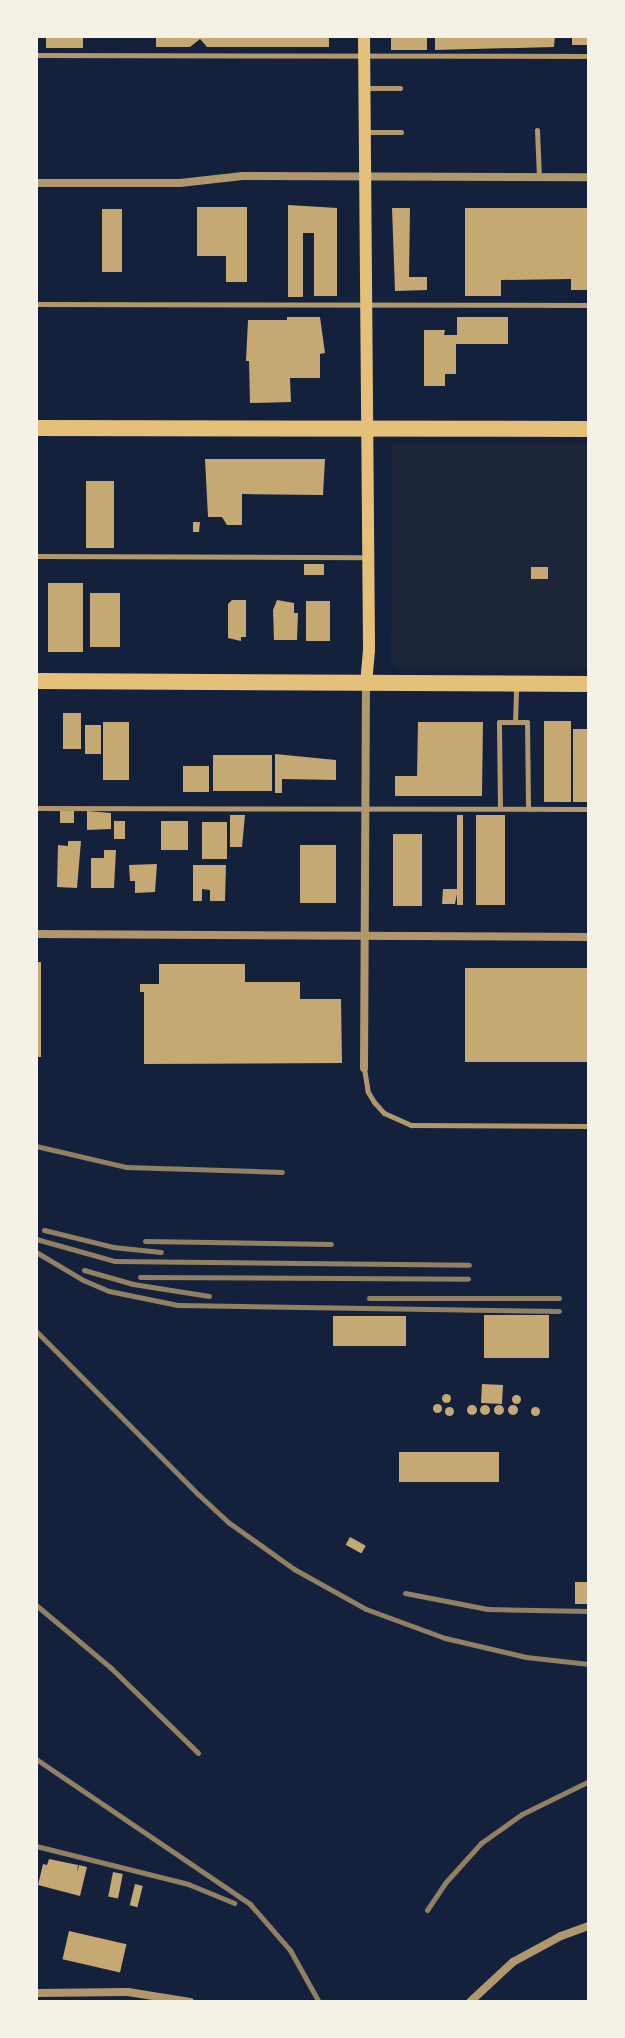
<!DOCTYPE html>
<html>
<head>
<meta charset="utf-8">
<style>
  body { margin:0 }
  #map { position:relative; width:625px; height:2038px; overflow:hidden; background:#14213d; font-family:Cabin,sans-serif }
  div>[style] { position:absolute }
  .green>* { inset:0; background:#1d2539 }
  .building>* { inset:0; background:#c6a872; transform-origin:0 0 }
  .round { border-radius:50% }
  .service>* { height:5px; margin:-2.5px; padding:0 2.5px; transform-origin:2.5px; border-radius:2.5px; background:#b1986c }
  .minor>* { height:8px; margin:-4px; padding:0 4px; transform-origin:4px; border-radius:4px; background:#b1986c }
  .secondary>* { height:12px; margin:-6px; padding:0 6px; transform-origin:6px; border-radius:6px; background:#e5c07b }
  .trunk>* { height:16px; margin:-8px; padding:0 8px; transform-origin:8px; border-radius:8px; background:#e5c07b }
  .rail>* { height:5px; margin:-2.5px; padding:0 2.5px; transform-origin:2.5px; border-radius:2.5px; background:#918062 }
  span { translate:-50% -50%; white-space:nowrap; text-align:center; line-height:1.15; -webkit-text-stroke:7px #f6f1e7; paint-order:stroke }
  .frame { position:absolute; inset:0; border:38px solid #f6f1e7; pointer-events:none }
</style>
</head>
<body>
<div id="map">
  <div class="green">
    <i style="clip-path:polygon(392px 444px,589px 444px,589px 669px,401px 669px,391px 664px)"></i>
  </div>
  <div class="building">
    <i style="left:46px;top:36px;width:37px;height:12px"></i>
    <i style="clip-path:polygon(156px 36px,329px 36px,329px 47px,207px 47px,200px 39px,190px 47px,156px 47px)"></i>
    <i style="left:391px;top:36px;width:36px;height:14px"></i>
    <i style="clip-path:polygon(435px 36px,555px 36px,554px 47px,435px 50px)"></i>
    <i style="left:572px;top:36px;width:17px;height:9px"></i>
    <i style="clip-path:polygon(288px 205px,337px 208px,337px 296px,314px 296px,314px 233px,303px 233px,303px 297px,288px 297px)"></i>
    <i style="clip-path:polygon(197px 207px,247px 207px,247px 282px,226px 282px,226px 256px,197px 256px)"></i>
    <i style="clip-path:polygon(392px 208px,410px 208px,409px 277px,427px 277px,427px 290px,395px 291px)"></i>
    <i style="clip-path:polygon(465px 208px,589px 208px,589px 290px,571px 290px,571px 279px,501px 280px,501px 296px,465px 296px)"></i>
    <i style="left:102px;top:209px;width:20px;height:63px"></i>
    <i style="clip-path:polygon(287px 317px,320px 317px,325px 353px,320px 354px,320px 378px,290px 378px,291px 402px,250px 403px,249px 361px,246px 361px,248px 320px,287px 320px)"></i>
    <i style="clip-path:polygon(457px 317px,508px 317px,508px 344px,456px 344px,456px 374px,445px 374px,445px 386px,424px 386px,424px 330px,445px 330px,444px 335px,457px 335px)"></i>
    <i style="clip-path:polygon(205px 459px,325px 459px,323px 495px,242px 494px,242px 525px,227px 525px,222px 517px,208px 517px)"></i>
    <i style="left:86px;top:481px;width:28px;height:67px"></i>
    <i style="clip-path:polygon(193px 522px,200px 522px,199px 532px,193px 532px)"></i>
    <i style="left:304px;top:564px;width:20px;height:11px"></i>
    <i style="left:531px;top:567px;width:17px;height:12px"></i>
    <i style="left:48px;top:583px;width:35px;height:69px"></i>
    <i style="left:90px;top:593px;width:30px;height:54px"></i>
    <i style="clip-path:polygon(232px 600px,246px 600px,246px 637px,241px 637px,241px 641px,228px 638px,228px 604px)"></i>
    <i style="clip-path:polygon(277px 600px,294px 603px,294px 613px,298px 613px,297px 640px,274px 640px,273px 610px)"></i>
    <i style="left:306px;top:601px;width:24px;height:40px"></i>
    <i style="left:63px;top:713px;width:18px;height:36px"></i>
    <i style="left:544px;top:721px;width:27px;height:81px"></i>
    <i style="left:103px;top:722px;width:26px;height:58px"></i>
    <i style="clip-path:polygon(418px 722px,483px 722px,482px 796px,395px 796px,395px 776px,417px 776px)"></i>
    <i style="left:85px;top:725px;width:16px;height:29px"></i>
    <i style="left:573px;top:729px;width:16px;height:73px"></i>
    <i style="clip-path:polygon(275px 754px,336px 760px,336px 780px,282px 779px,282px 793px,275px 793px)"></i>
    <i style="left:213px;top:755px;width:59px;height:36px"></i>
    <i style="left:183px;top:766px;width:26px;height:26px"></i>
    <i style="left:60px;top:810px;width:14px;height:13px"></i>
    <i style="clip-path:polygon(87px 811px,111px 813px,111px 829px,87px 830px)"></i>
    <i style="clip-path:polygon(230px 815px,245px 815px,242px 847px,230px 847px)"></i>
    <i style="clip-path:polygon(457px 815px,463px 815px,463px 905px,457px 905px,457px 894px,455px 904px,442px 904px,443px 889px,457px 889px)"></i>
    <i style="left:476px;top:815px;width:29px;height:90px"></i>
    <i style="left:114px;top:821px;width:11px;height:18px"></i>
    <i style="left:161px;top:821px;width:27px;height:29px"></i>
    <i style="left:202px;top:822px;width:25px;height:37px"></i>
    <i style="left:393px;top:834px;width:29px;height:72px"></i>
    <i style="clip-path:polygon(68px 841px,81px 841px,77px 888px,57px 887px,58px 845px,68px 846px)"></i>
    <i style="left:300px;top:845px;width:36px;height:58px"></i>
    <i style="clip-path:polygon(104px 850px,116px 850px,114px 888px,91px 888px,91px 858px,104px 858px)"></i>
    <i style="clip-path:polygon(157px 864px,155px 892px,135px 893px,135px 881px,130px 881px,129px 865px)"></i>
    <i style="clip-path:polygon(193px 865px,226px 865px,225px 901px,210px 901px,210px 890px,202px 889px,202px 901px,193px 901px)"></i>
    <i style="left:36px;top:962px;width:5px;height:95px"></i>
    <i style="clip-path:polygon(159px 964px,245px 964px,245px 982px,300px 982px,300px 999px,341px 999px,342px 1063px,144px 1064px,144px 992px,140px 992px,140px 984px,159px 984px)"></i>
    <i style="left:465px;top:968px;width:124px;height:94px"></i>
    <i style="left:484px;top:1315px;width:65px;height:43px"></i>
    <i style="left:333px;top:1316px;width:73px;height:30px"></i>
    <i style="left:482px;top:1384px;width:21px;height:19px;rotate:3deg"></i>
    <i class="round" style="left:441.5px;top:1393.5px;width:9px;height:9px"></i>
    <i class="round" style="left:511.5px;top:1394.5px;width:9px;height:9px"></i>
    <i class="round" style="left:432.5px;top:1403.5px;width:9px;height:9px"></i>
    <i class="round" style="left:508px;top:1405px;width:10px;height:10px"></i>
    <i class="round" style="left:467px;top:1405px;width:10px;height:10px"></i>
    <i class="round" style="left:480px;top:1405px;width:10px;height:10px"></i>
    <i class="round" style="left:494px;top:1405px;width:10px;height:10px"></i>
    <i class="round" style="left:530.5px;top:1406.5px;width:9px;height:9px"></i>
    <i class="round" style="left:444.5px;top:1406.5px;width:9px;height:9px"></i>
    <i style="left:399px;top:1452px;width:100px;height:30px"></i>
    <i style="left:350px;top:1537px;width:18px;height:9px;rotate:29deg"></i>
    <i style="left:589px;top:1582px;width:22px;height:14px;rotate:90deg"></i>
    <i style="clip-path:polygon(49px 1859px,78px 1865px,77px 1873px,79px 1865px,87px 1867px,80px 1896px,38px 1885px,43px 1864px,47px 1865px)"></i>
    <i style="left:113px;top:1872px;width:10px;height:25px;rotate:11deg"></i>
    <i style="left:135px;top:1884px;width:8px;height:22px;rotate:14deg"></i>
    <i style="left:69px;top:1931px;width:59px;height:29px;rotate:13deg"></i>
  </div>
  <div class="service">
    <i style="left:36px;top:55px;width:553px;rotate:0.1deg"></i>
    <i style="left:366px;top:88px;width:34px"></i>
    <i style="left:537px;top:130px;width:47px;rotate:87.6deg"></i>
    <i style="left:366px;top:132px;width:35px"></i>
    <i style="left:36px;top:304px;width:553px;rotate:0.1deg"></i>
    <i style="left:36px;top:556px;width:332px;rotate:0.2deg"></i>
    <i style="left:515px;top:722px;width:12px"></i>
    <i style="left:527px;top:722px;width:87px;rotate:89.3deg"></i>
    <i style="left:36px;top:808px;width:553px;rotate:0.1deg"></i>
    <i style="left:500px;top:808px;width:86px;rotate:-90.7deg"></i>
    <i style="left:499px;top:722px;width:16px"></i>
    <i style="left:515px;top:722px;width:33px;rotate:-88deg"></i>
    <i style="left:364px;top:1068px;width:24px;rotate:81deg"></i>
    <i style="left:368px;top:1092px;width:12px;rotate:59deg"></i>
    <i style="left:374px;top:1102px;width:15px;rotate:48deg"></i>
    <i style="left:384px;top:1113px;width:30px;rotate:24deg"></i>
    <i style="left:411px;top:1125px;width:178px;rotate:0.3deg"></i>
  </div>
  <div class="minor">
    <i style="left:36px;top:183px;width:144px"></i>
    <i style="left:180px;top:183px;width:63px;rotate:-6.3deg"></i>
    <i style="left:243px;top:176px;width:346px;rotate:0.2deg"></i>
    <i style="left:36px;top:934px;width:553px;rotate:0.31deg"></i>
    <i style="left:364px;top:1068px;width:385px;rotate:-89.7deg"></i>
    <i style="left:36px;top:1993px;width:92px;rotate:-0.6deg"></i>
    <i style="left:128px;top:1992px;width:63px;rotate:9.2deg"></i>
    <i style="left:470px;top:2002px;width:59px;rotate:-42.9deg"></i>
    <i style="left:513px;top:1962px;width:55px;rotate:-28.4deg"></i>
    <i style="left:561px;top:1936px;width:30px;rotate:-20deg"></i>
  </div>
  <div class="secondary">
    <i style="left:364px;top:36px;width:614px;rotate:89.53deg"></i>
    <i style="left:369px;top:650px;width:33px;rotate:95deg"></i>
  </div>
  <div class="trunk">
    <i style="left:36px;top:428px;width:553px;rotate:0.1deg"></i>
    <i style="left:36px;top:681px;width:553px;rotate:0.31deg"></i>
  </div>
  <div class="rail">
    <i style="left:36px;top:1146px;width:92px;rotate:13.1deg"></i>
    <i style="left:126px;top:1167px;width:156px;rotate:1.8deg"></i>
    <i style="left:44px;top:1230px;width:71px;rotate:13.8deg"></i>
    <i style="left:113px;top:1247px;width:48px;rotate:5.9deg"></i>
    <i style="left:36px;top:1239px;width:82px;rotate:15.6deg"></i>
    <i style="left:115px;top:1261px;width:354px;rotate:0.6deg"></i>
    <i style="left:145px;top:1241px;width:186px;rotate:0.9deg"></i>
    <i style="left:36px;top:1252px;width:55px;rotate:30.8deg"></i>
    <i style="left:83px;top:1280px;width:28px;rotate:23deg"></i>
    <i style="left:109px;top:1291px;width:70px;rotate:11.5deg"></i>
    <i style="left:178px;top:1305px;width:381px;rotate:0.9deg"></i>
    <i style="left:84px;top:1270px;width:51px;rotate:15.9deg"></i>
    <i style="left:133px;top:1284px;width:77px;rotate:9deg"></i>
    <i style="left:140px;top:1277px;width:328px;rotate:0.3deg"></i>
    <i style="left:369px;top:1298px;width:190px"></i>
    <i style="left:36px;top:1331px;width:231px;rotate:45.2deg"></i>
    <i style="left:199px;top:1495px;width:40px;rotate:43deg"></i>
    <i style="left:228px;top:1522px;width:81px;rotate:35.5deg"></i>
    <i style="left:294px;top:1569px;width:82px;rotate:29.1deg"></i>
    <i style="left:366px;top:1609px;width:84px;rotate:20.2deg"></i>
    <i style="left:445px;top:1638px;width:83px;rotate:13.2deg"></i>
    <i style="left:526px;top:1657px;width:63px;rotate:6.3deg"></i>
    <i style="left:405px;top:1593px;width:84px;rotate:11deg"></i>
    <i style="left:487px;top:1609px;width:102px;rotate:1.1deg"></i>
    <i style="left:36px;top:1605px;width:97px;rotate:40deg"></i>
    <i style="left:110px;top:1667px;width:123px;rotate:44.3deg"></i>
    <i style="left:36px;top:1759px;width:258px;rotate:34.1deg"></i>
    <i style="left:250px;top:1904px;width:61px;rotate:49deg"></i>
    <i style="left:290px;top:1950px;width:60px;rotate:60.9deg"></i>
    <i style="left:36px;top:1846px;width:157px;rotate:14deg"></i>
    <i style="left:188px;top:1884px;width:50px;rotate:22.4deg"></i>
    <i style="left:427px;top:1910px;width:32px;rotate:-56deg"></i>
    <i style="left:445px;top:1883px;width:54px;rotate:-48deg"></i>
    <i style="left:481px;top:1843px;width:50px;rotate:-35.3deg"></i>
    <i style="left:522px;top:1814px;width:75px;rotate:-26.2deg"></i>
  </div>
  <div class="frame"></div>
</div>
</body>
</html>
